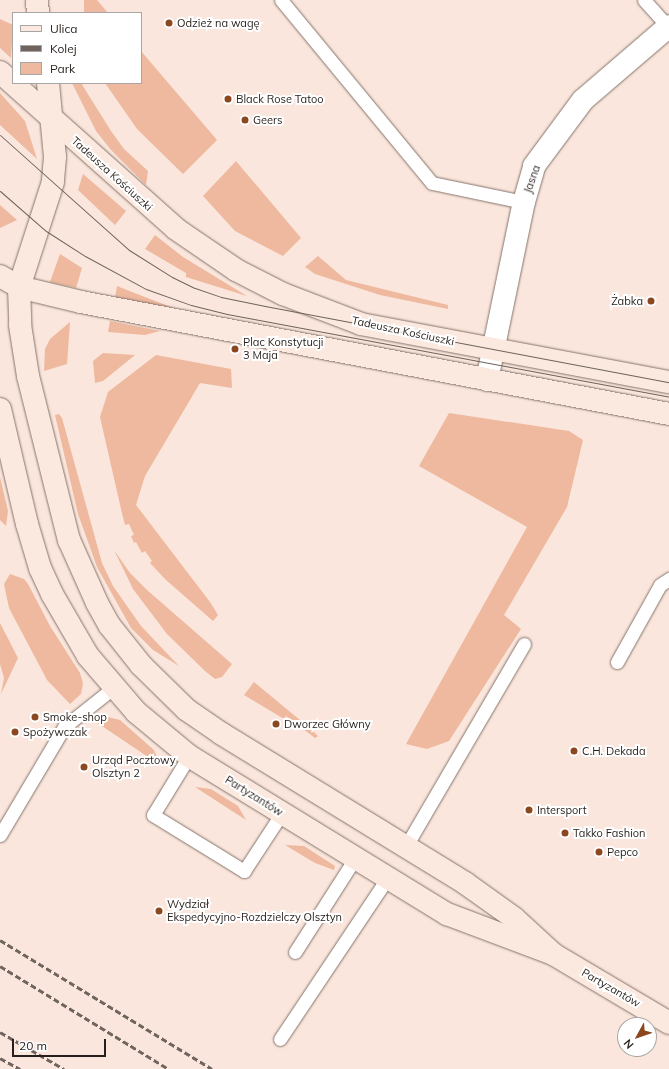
<!DOCTYPE html>
<html>
<head>
<meta charset="utf-8">
<style>
  body { margin:0 }
  #map { position:relative; width:669px; height:1069px; overflow:hidden; background:#fae6dc; font-family:Mulish,sans-serif }
  div>[style] { position:absolute }
  .green>* { inset:0; background:#eeb99e }
  .roads { filter:drop-shadow(0 0 1px #85736b) drop-shadow(0 0 1px #85736b) }
  .lane>* { height:13px; margin:-6.5px; padding:0 6.5px; transform-origin:6.5px; border-radius:6.5px; background:#fff }
  .street>* { height:22px; margin:-11px; padding:0 11px; transform-origin:11px; border-radius:11px; background:#fff }
  .secondary>* { height:22px; margin:-11px; padding:0 11px; transform-origin:11px; border-radius:11px; background:#fbe9e0 }
  .tram>* { height:1px; margin:-0.5px; padding:0 0.5px; transform-origin:0.5px; border-radius:0.5px; background:#6f645e }
  .rail>* { height:3px; margin-top:-1.5px; transform-origin:0; background:repeating-linear-gradient(90deg,#6f645e 0 6px,transparent 0 9px) }
  .dots>* { width:11px; height:11px; translate:-50% -50%; box-sizing:border-box; border:2px solid #fff; border-radius:50% }
  span { translate:-50% -50%; white-space:nowrap; text-align:center; line-height:1.15; -webkit-text-stroke:4px #fff; paint-order:stroke }
  .poi-label { font-size:11px; color:#261f1b }
  .left { translate:0 -50%; text-align:left }
  .right { translate:-100% -50%; text-align:right }
  .street-label { font-size:11px; color:#261f1b }
  .legend { position:absolute; left:12px; top:12px; width:130px; height:72px; box-sizing:border-box; background:#fff; border:1px solid #a8a5a4; margin:0; padding:5px 7px; list-style:none; font-size:12px; color:#261f1b }
  .legend li { display:flex; align-items:center; gap:8px; height:20px }
  .legend b { width:20px; border:1px solid #a8a5a4 }
  .north { position:absolute; left:617px; top:1017px; width:40px; height:40px; box-sizing:border-box; background:#fff; border:1px solid #a8a5a4; border-radius:50%; rotate:230deg; font-size:11px; font-weight:700; line-height:16px; text-align:center; color:#261f1b }
  .north::after { content:''; display:block; margin:auto; width:14px; height:18px; background:#8c471f; clip-path:polygon(50% 0,100% 100%,50% 72%,0 100%) }
  .scale { position:absolute; left:12px; top:1039px; width:94px; height:18px; box-sizing:border-box; border:2px solid #261f1b; border-top:0; padding-left:5px; font-size:12px; line-height:14px; white-space:nowrap; color:#261f1b; -webkit-text-stroke:3px #fff; paint-order:stroke }
</style>
</head>
<body>
<div id="map">
  <div class="green">
    <i style="clip-path:polygon(84px 0,97px 0,108px 13px,84px 13px)"></i>
    <i style="clip-path:polygon(0 19px,13px 25px,11px 58px,0 48px)"></i>
    <i style="clip-path:polygon(141px 51px,217px 140px,183px 174px,137px 129px,105px 83px,141px 83px)"></i>
    <i style="clip-path:polygon(72px 83px,81px 83px,111px 131px,124px 149px,148px 171px,146px 185px,111px 150px,96px 131px)"></i>
    <i style="clip-path:polygon(0 93px,25px 121px,37px 159px,0 125px)"></i>
    <i style="clip-path:polygon(236px 161px,301px 238px,283px 256px,235px 231px,203px 196px)"></i>
    <i style="clip-path:polygon(83px 174px,126px 211px,115px 225px,78px 190px)"></i>
    <i style="clip-path:polygon(0 205px,17px 220px,0 228px)"></i>
    <i style="clip-path:polygon(155px 235px,183px 257px,247px 296px,186px 277px,186px 273px,145px 249px)"></i>
    <i style="clip-path:polygon(60px 254px,82px 268px,76px 288px,50px 282px)"></i>
    <i style="clip-path:polygon(318px 256px,346px 280px,448px 305px,448px 309px,380px 295px,315px 274px,305px 267px)"></i>
    <i style="clip-path:polygon(117px 286px,132px 292px,176px 309px,115px 297px)"></i>
    <i style="clip-path:polygon(110px 321px,160px 331px,145px 335px,108px 332px)"></i>
    <i style="clip-path:polygon(70px 322px,67px 364px,44px 371px,45px 349px,50px 339px)"></i>
    <i style="clip-path:polygon(103px 353px,135px 355px,103px 381px,95px 383px,93px 361px)"></i>
    <i style="clip-path:polygon(156px 355px,231px 369px,232px 388px,200px 383px,145px 476px,136px 505px,210px 602px,218px 615px,213px 621px,166px 580px,150px 563px,152px 561px,145px 551px,142px 553px,136px 542px,134px 543px,131px 536px,134px 535px,129px 524px,125px 525px,121px 509px,100px 417px,108px 392px)"></i>
    <i style="clip-path:polygon(449px 413px,569px 431px,583px 440px,567px 507px,504px 615px,521px 629px,449px 741px,427px 749px,406px 744px,527px 527px,419px 466px)"></i>
    <i style="clip-path:polygon(59px 414px,62px 418px,102px 563px,113px 586px,141px 626px,179px 666px,153px 650px,131px 628px,97px 567px,78px 514px,55px 415px)"></i>
    <i style="clip-path:polygon(0 477px,8px 511px,6px 526px,0 520px)"></i>
    <i style="clip-path:polygon(114px 550px,130px 573px,147px 590px,232px 664px,222px 677px,215px 679px,205px 671px,167px 634px,133px 589px)"></i>
    <i style="clip-path:polygon(10px 574px,24px 579px,28px 584px,50px 626px,80px 673px,83px 683px,81px 694px,70px 704px,47px 680px,9px 608px,4px 584px)"></i>
    <i style="clip-path:polygon(0 623px,18px 658px,1px 694px,4px 678px,0 664px)"></i>
    <i style="clip-path:polygon(254px 682px,306px 725px,318px 736px,315px 738px,286px 716px,284px 719px,244px 695px)"></i>
    <i style="clip-path:polygon(96px 714px,120px 720px,154px 750px,160px 765px,90px 718px)"></i>
    <i style="clip-path:polygon(195px 787px,211px 789px,238px 806px,246px 820px)"></i>
    <i style="clip-path:polygon(285px 845px,304px 846px,335px 866px,334px 870px,315px 863px)"></i>
  </div>
  <div class="roads">
    <div class="lane">
      <i style="left:281px;top:0;width:237px;rotate:50.5deg"></i>
      <i style="left:432px;top:183px;width:94px;rotate:11.7deg"></i>
      <i style="left:644px;top:0;width:36px;rotate:48deg"></i>
      <i style="left:617px;top:662px;width:88px;rotate:-60.8deg"></i>
      <i style="left:660px;top:585px;width:11px;rotate:-34deg"></i>
      <i style="left:189px;top:756px;width:69px;rotate:121.4deg"></i>
      <i style="left:153px;top:815px;width:107px;rotate:31.6deg"></i>
      <i style="left:244px;top:871px;width:69px;rotate:-56.8deg"></i>
      <i style="left:0;top:835px;width:126px;rotate:-59.3deg"></i>
      <i style="left:64px;top:727px;width:63px;rotate:-38.5deg"></i>
      <i style="left:406px;top:846px;width:234px;rotate:-59.7deg"></i>
      <i style="left:295px;top:952px;width:112px;rotate:-57.4deg"></i>
      <i style="left:280px;top:1039px;width:195px;rotate:-56.3deg"></i>
    </div>
    <div class="street">
      <i style="left:487px;top:380px;width:182px;rotate:-78.3deg"></i>
      <i style="left:524px;top:202px;width:37px;rotate:-74deg"></i>
      <i style="left:534px;top:166px;width:82px;rotate:-53.4deg"></i>
      <i style="left:583px;top:100px;width:113px;rotate:-40.7deg"></i>
    </div>
    <div class="secondary">
      <i style="left:37px;top:0;width:13px;rotate:86deg"></i>
      <i style="left:0;top:72px;width:236px;rotate:41.7deg"></i>
      <i style="left:176px;top:229px;width:73px;rotate:34.3deg"></i>
      <i style="left:236px;top:270px;width:53px;rotate:27.1deg"></i>
      <i style="left:283px;top:294px;width:84px;rotate:21deg"></i>
      <i style="left:361px;top:324px;width:313px;rotate:10.7deg"></i>
      <i style="left:48px;top:83px;width:74px;rotate:84.6deg"></i>
      <i style="left:55px;top:157px;width:25px;rotate:95deg"></i>
      <i style="left:53px;top:182px;width:110px;rotate:107.9deg"></i>
      <i style="left:19px;top:287px;width:38px;rotate:88deg"></i>
      <i style="left:20px;top:325px;width:52px;rotate:81.1deg"></i>
      <i style="left:28px;top:376px;width:169px;rotate:76deg"></i>
      <i style="left:69px;top:540px;width:69px;rotate:66deg"></i>
      <i style="left:97px;top:603px;width:26px;rotate:61deg"></i>
      <i style="left:110px;top:626px;width:50px;rotate:51.5deg"></i>
      <i style="left:141px;top:665px;width:64px;rotate:44.4deg"></i>
      <i style="left:187px;top:710px;width:42px;rotate:34.4deg"></i>
      <i style="left:222px;top:734px;width:285px;rotate:31.5deg"></i>
      <i style="left:465px;top:883px;width:60px;rotate:35.5deg"></i>
      <i style="left:514px;top:918px;width:53px;rotate:42.7deg"></i>
      <i style="left:0;top:276px;width:22px;rotate:30deg"></i>
      <i style="left:19px;top:287px;width:64px;rotate:13.6deg"></i>
      <i style="left:81px;top:302px;width:599px;rotate:10.78deg"></i>
      <i style="left:0;top:409px;width:118px;rotate:76.8deg"></i>
      <i style="left:27px;top:524px;width:46px;rotate:73.5deg"></i>
      <i style="left:40px;top:568px;width:29px;rotate:65deg"></i>
      <i style="left:52px;top:594px;width:72px;rotate:59.9deg"></i>
      <i style="left:88px;top:656px;width:74px;rotate:49.4deg"></i>
      <i style="left:136px;top:712px;width:69px;rotate:39.7deg"></i>
      <i style="left:189px;top:756px;width:303px;rotate:31.5deg"></i>
      <i style="left:447px;top:914px;width:113px;rotate:20.7deg"></i>
      <i style="left:553px;top:954px;width:135px;rotate:30.7deg"></i>
    </div>
  </div>
  <div class="tram">
    <i style="left:0;top:135px;width:173px;rotate:41.7deg"></i>
    <i style="left:129px;top:250px;width:51px;rotate:32.1deg"></i>
    <i style="left:172px;top:277px;width:25px;rotate:26deg"></i>
    <i style="left:195px;top:288px;width:28px;rotate:19deg"></i>
    <i style="left:221px;top:297px;width:45px;rotate:11.6deg"></i>
    <i style="left:265px;top:306px;width:411px;rotate:10.7deg"></i>
    <i style="left:0;top:191px;width:61px;rotate:41deg"></i>
    <i style="left:46px;top:231px;width:46px;rotate:32.7deg"></i>
    <i style="left:85px;top:256px;width:69px;rotate:28.4deg"></i>
    <i style="left:146px;top:289px;width:48px;rotate:19.6deg"></i>
    <i style="left:191px;top:305px;width:37px;rotate:14deg"></i>
    <i style="left:227px;top:314px;width:450px;rotate:10.6deg"></i>
  </div>
  <div class="rail">
    <i style="left:0;top:940px;width:248px;rotate:31.3deg"></i>
    <i style="left:0;top:966px;width:198px;rotate:31.4deg"></i>
    <i style="left:0;top:1032px;width:74px;rotate:30deg"></i>
    <i style="left:0;top:1058px;width:23px;rotate:29deg"></i>
  </div>
  <div class="dots">
    <i style="left:169px;top:23px;background:#8c471f"></i>
    <i style="left:228px;top:99px;background:#8c471f"></i>
    <i style="left:245px;top:120px;background:#8c471f"></i>
    <i style="left:651px;top:301px;background:#8c471f"></i>
    <i style="left:235px;top:349px;background:#8c471f"></i>
    <i style="left:35px;top:717px;background:#8c471f"></i>
    <i style="left:276px;top:724px;background:#8c471f"></i>
    <i style="left:15px;top:732px;background:#8c471f"></i>
    <i style="left:574px;top:751px;background:#8c471f"></i>
    <i style="left:84px;top:767px;background:#8c471f"></i>
    <i style="left:529px;top:810px;background:#8c471f"></i>
    <i style="left:565px;top:833px;background:#8c471f"></i>
    <i style="left:599px;top:852px;background:#8c471f"></i>
    <i style="left:159px;top:911px;background:#8c471f"></i>
  </div>
  <div class="poi-label">
    <span class="left" style="left:177px;top:23px">Odzież na wagę</span>
    <span class="left" style="left:236px;top:99px">Black Rose Tatoo</span>
    <span class="left" style="left:253px;top:120px">Geers</span>
    <span class="right" style="left:643px;top:301px">Żabka</span>
    <span class="left" style="left:243px;top:349px">Plac Konstytucji<br>3 Maja</span>
    <span class="left" style="left:43px;top:717px">Smoke-shop</span>
    <span class="left" style="left:284px;top:724px">Dworzec Główny</span>
    <span class="left" style="left:23px;top:732px">Spożywczak</span>
    <span class="left" style="left:582px;top:751px">C.H. Dekada</span>
    <span class="left" style="left:92px;top:767px">Urząd Pocztowy<br>Olsztyn 2</span>
    <span class="left" style="left:537px;top:810px">Intersport</span>
    <span class="left" style="left:573px;top:833px">Takko Fashion</span>
    <span class="left" style="left:607px;top:852px">Pepco</span>
    <span class="left" style="left:167px;top:911px">Wydział<br>Ekspedycyjno-Rozdzielczy Olsztyn</span>
  </div>
  <div class="street-label">
    <span style="left:112px;top:174px;rotate:42deg">Tadeusza Kościuszki</span>
    <span style="left:532px;top:179px;rotate:-70deg">Jasna</span>
    <span style="left:403px;top:331px;rotate:12deg">Tadeusza Kościuszki</span>
    <span style="left:254px;top:796px;rotate:32deg">Partyzantów</span>
    <span style="left:611px;top:988px;rotate:30deg">Partyzantów</span>
  </div>
  <ul class="legend">
  <li><b style="height:5px;background:#fbe9e0"></b>Ulica</li>
  <li><b style="height:5px;background:#6f645e"></b>Kolej</li>
  <li><b style="height:11px;background:#eeb99e"></b>Park</li>
  </ul>
  <div class="north">N</div>
  <div class="scale">20 m</div>
</div>
</body>
</html>
